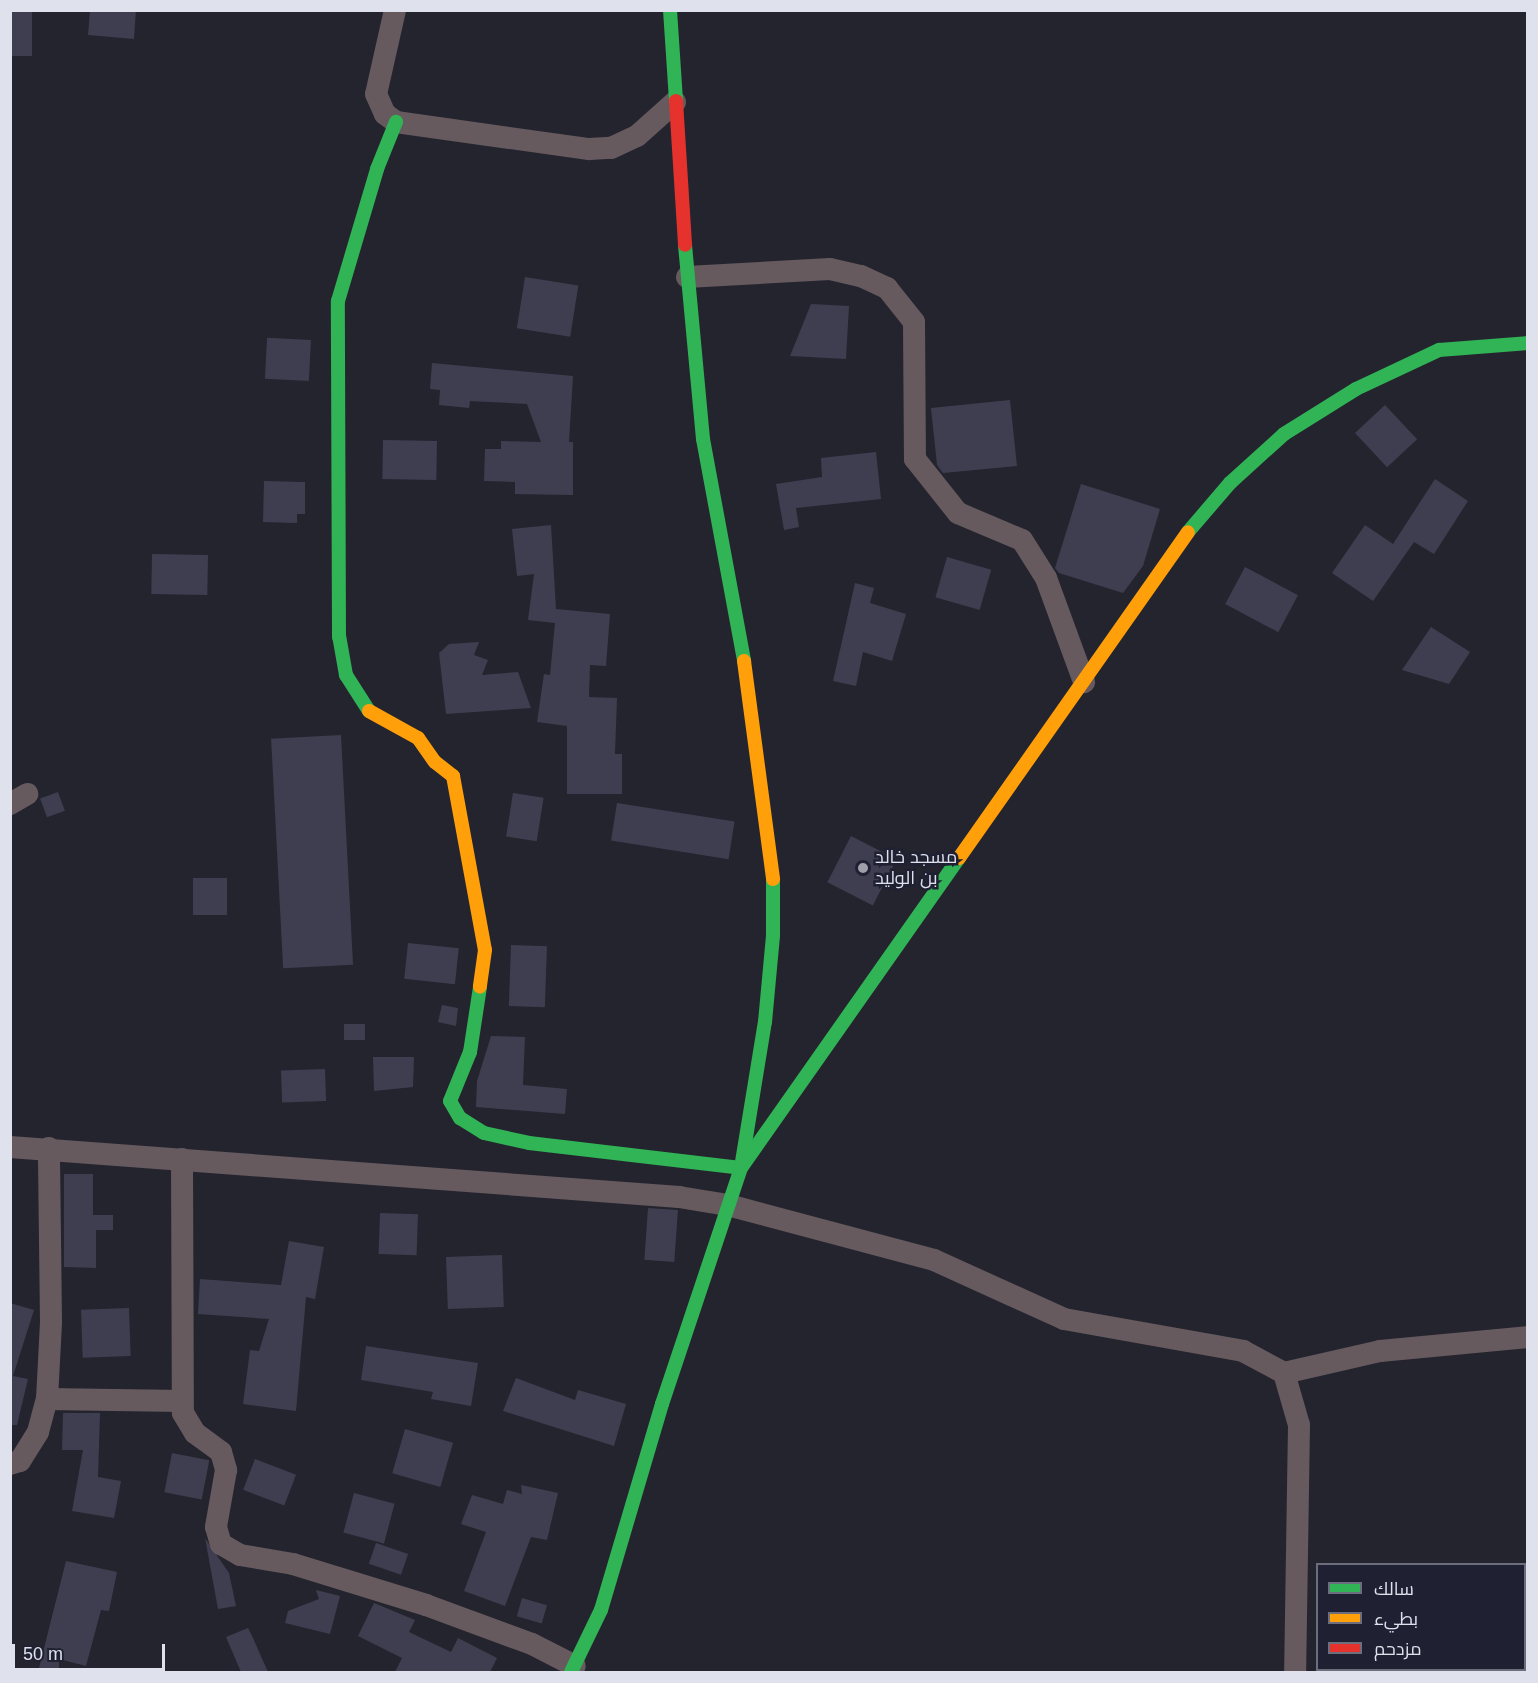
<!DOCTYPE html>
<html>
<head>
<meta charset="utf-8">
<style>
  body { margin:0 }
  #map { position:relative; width:1538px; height:1683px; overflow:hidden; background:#24242f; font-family:Arial,Cairo,sans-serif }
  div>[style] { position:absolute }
  .building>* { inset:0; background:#3e3e50; transform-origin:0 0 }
  .street>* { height:22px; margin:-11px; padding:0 11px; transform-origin:11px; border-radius:11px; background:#665a5f }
  .fast>* { height:14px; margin:-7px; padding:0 7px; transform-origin:7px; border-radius:7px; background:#30b455 }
  .slow>* { height:14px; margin:-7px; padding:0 7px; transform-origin:7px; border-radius:7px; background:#ff9f0a }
  .jam>* { height:14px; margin:-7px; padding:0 7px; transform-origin:7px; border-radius:7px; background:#e5322d }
  .dots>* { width:16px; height:16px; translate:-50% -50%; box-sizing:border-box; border:3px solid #1f2133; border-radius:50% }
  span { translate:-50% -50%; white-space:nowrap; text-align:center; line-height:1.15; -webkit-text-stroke:5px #1f2133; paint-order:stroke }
  .poi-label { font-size:18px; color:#dfe1ed }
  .left { translate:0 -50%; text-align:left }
  .frame { position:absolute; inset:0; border:12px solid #dfe1ed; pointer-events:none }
  .legend { position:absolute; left:1316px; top:1563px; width:210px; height:108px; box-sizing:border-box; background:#1f2133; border:2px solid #6c6e7d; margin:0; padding:8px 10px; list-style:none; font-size:18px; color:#dfe1ed }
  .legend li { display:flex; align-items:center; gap:12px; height:30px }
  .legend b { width:30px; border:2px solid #6c6e7d }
  .scale { position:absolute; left:12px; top:1644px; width:153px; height:27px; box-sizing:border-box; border:3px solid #dfe1ed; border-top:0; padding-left:8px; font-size:18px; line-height:21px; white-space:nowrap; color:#dfe1ed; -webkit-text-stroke:4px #1f2133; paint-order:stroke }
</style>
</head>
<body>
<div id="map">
  <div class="building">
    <i style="left:10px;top:10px;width:22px;height:46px"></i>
    <i style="clip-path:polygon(90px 10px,136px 10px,134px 39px,88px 35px)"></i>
    <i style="left:525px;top:277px;width:54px;height:52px;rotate:9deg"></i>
    <i style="clip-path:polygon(811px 304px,849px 306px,846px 359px,790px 356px)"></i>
    <i style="left:311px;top:340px;width:41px;height:44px;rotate:93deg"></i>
    <i style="clip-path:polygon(432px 363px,573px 376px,569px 442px,573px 442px,573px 495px,515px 494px,515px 482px,484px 481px,485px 449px,501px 449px,501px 441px,541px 442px,527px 404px,470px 401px,469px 408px,439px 405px,440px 390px,430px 389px)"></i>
    <i style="clip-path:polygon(1010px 400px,1017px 466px,943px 473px,937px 465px,931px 408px)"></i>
    <i style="left:1385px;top:405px;width:47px;height:41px;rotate:47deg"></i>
    <i style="left:383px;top:440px;width:54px;height:39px;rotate:1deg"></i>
    <i style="clip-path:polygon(876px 452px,881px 499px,796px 508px,799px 527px,784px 530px,776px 484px,822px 477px,821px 458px)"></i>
    <i style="clip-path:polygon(1435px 479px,1468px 501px,1434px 554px,1414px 542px,1373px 601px,1332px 573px,1365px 525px,1393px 544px)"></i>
    <i style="clip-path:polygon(264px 481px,305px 482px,305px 514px,297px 514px,297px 523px,263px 522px)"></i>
    <i style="clip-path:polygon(1081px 484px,1160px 509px,1143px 566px,1123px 593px,1059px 573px,1055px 568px)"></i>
    <i style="clip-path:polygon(551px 525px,556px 609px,610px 614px,606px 666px,590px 665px,589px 697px,617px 698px,615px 754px,622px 754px,622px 794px,567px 794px,567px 726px,537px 722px,544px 674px,550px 675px,555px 623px,528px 620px,534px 574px,517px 576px,512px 529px)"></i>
    <i style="left:152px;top:554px;width:56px;height:40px;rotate:1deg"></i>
    <i style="left:947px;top:557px;width:46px;height:42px;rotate:16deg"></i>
    <i style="left:1245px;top:567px;width:60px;height:42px;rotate:28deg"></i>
    <i style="clip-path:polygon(855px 583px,874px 588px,870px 603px,906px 614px,892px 661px,863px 652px,856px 686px,833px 681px)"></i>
    <i style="clip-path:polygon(1431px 627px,1470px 652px,1449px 684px,1402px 670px)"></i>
    <i style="clip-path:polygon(479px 642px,474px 655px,488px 660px,482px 675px,518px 672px,531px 708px,446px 714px,439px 653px,449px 644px)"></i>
    <i style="left:341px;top:735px;width:230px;height:70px;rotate:87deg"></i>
    <i style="left:58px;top:792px;width:20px;height:19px;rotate:70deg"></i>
    <i style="left:513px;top:793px;width:31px;height:44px;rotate:9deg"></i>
    <i style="left:617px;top:803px;width:119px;height:38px;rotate:9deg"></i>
    <i style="left:851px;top:836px;width:51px;height:52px;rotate:27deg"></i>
    <i style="left:193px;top:878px;width:34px;height:37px"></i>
    <i style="left:408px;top:943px;width:51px;height:36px;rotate:6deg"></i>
    <i style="left:511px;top:945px;width:36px;height:61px;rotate:2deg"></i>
    <i style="clip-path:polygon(442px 1005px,458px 1008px,456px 1026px,438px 1022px)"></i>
    <i style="left:365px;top:1024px;width:16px;height:21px;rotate:90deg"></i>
    <i style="clip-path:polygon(491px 1036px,525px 1037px,523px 1085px,567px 1089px,565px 1114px,476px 1107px,477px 1081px)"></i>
    <i style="clip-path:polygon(373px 1057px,414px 1057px,413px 1087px,374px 1091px)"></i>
    <i style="left:325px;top:1069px;width:32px;height:44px;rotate:88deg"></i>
    <i style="clip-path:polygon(64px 1174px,93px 1174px,93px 1215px,113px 1215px,113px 1230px,96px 1230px,96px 1268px,64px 1267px)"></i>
    <i style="left:648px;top:1208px;width:30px;height:52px;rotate:4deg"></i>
    <i style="left:380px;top:1213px;width:38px;height:41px;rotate:2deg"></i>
    <i style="clip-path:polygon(289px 1241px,324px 1247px,315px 1299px,306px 1297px,296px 1411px,243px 1404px,250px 1350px,259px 1351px,269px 1319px,198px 1314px,200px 1279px,281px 1285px)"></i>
    <i style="left:502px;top:1255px;width:52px;height:56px;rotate:88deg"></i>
    <i style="clip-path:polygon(10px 1303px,34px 1310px,13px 1376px,28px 1379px,17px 1425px,10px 1425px)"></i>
    <i style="left:129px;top:1308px;width:48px;height:48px;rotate:88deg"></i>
    <i style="clip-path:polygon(366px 1346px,478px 1363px,471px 1406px,431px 1399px,433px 1392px,361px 1380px)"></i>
    <i style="clip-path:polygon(516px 1378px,575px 1400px,578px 1390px,626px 1404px,614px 1446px,503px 1411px)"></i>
    <i style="clip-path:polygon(63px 1413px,100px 1413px,98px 1477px,121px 1481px,114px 1518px,72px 1511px,83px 1450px,62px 1450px)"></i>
    <i style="left:405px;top:1429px;width:50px;height:46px;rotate:16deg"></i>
    <i style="left:172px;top:1453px;width:38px;height:40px;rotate:11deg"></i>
    <i style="left:255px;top:1459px;width:44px;height:33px;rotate:21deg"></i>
    <i style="clip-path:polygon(521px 1485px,558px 1493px,547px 1540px,531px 1537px,505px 1606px,464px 1591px,486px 1532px,461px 1524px,472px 1495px,503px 1504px,507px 1490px,522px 1494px)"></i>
    <i style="left:354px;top:1493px;width:42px;height:41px;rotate:15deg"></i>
    <i style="clip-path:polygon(205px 1538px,229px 1573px,236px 1606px,218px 1609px)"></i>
    <i style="left:376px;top:1543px;width:34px;height:22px;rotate:19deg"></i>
    <i style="clip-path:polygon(66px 1561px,117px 1572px,109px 1611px,101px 1610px,86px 1666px,59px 1659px,59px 1672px,38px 1672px)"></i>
    <i style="clip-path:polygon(316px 1590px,340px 1596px,330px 1634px,285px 1623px,288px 1611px,319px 1599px)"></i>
    <i style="left:522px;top:1598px;width:26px;height:19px;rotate:16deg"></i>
    <i style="clip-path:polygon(374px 1603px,415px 1620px,409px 1632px,451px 1652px,458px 1638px,497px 1658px,490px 1672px,395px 1672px,402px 1658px,358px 1636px)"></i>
    <i style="clip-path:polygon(248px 1628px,253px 1638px,268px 1672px,241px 1672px,226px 1637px)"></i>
  </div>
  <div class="street">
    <i style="left:395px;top:10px;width:86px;rotate:102.7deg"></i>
    <i style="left:376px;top:94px;width:22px;rotate:66deg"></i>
    <i style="left:385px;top:114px;width:14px;rotate:36deg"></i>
    <i style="left:396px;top:122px;width:195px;rotate:8deg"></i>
    <i style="left:589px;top:149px;width:22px;rotate:-3deg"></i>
    <i style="left:611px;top:148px;width:29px;rotate:-25deg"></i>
    <i style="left:637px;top:136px;width:51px;rotate:-41.8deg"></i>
    <i style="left:687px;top:277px;width:143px;rotate:-3.2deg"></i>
    <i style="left:830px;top:269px;width:32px;rotate:13deg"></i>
    <i style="left:861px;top:276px;width:29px;rotate:25deg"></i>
    <i style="left:887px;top:288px;width:43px;rotate:51.5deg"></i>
    <i style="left:914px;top:322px;width:137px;rotate:89.6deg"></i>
    <i style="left:915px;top:459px;width:69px;rotate:51.5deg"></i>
    <i style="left:958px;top:513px;width:69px;rotate:22.9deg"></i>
    <i style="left:1022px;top:540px;width:45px;rotate:57.7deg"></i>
    <i style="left:1046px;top:578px;width:111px;rotate:69.9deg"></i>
    <i style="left:10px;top:804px;width:20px;rotate:-30deg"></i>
    <i style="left:10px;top:1147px;width:671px;rotate:4.27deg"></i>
    <i style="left:679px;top:1197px;width:50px;rotate:9.3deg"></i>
    <i style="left:728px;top:1205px;width:213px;rotate:14.9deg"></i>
    <i style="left:934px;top:1260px;width:143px;rotate:24.4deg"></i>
    <i style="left:1064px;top:1319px;width:182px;rotate:10.1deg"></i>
    <i style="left:1243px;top:1351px;width:47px;rotate:28.2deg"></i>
    <i style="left:1284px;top:1373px;width:54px;rotate:73.9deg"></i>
    <i style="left:1299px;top:1425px;width:247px;rotate:90.9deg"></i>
    <i style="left:182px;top:1159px;width:254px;rotate:89.8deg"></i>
    <i style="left:183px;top:1413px;width:23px;rotate:59deg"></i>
    <i style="left:195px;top:1433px;width:32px;rotate:36deg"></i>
    <i style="left:221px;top:1452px;width:19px;rotate:74deg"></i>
    <i style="left:226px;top:1470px;width:58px;rotate:100deg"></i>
    <i style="left:216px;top:1527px;width:18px;rotate:74deg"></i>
    <i style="left:221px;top:1544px;width:22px;rotate:30deg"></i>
    <i style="left:240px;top:1555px;width:54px;rotate:9.6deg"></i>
    <i style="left:293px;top:1564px;width:139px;rotate:17.1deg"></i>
    <i style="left:426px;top:1605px;width:113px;rotate:20.2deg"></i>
    <i style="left:532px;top:1644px;width:48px;rotate:27.1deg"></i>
    <i style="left:1284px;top:1373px;width:98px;rotate:-12.9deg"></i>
    <i style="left:1380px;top:1351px;width:149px;rotate:-5.4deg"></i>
    <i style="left:47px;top:1399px;width:135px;rotate:0.8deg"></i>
    <i style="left:10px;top:1464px;width:10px;rotate:-17deg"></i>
    <i style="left:20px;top:1461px;width:34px;rotate:-58deg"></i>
    <i style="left:38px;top:1432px;width:34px;rotate:-75deg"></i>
    <i style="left:47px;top:1399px;width:77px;rotate:-87deg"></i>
    <i style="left:51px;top:1322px;width:174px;rotate:-90.7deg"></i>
  </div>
  <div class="fast">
    <i style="left:670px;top:10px;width:91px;rotate:86.2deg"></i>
    <i style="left:685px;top:245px;width:195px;rotate:84.7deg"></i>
    <i style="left:703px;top:439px;width:226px;rotate:79.5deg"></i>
    <i style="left:1188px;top:532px;width:65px;rotate:-49.4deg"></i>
    <i style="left:1230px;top:483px;width:73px;rotate:-42.2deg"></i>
    <i style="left:1284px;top:434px;width:85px;rotate:-32deg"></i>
    <i style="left:1356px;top:389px;width:92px;rotate:-25.2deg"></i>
    <i style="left:1439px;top:350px;width:89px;rotate:-4.5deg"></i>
    <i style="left:369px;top:711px;width:43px;rotate:-122.6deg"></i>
    <i style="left:346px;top:675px;width:39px;rotate:-100deg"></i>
    <i style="left:339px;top:637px;width:336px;rotate:-90.2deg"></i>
    <i style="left:338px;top:301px;width:138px;rotate:-73.5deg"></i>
    <i style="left:377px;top:169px;width:51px;rotate:-68deg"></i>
    <i style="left:480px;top:987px;width:66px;rotate:98.7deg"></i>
    <i style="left:470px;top:1052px;width:53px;rotate:112.2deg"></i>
    <i style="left:450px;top:1101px;width:20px;rotate:60deg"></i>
    <i style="left:460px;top:1118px;width:28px;rotate:32deg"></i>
    <i style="left:484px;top:1133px;width:46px;rotate:12.5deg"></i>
    <i style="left:529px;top:1143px;width:213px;rotate:6.7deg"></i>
    <i style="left:741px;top:1168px;width:379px;rotate:-54.9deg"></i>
    <i style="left:571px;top:1672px;width:69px;rotate:-64.2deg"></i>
    <i style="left:601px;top:1610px;width:215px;rotate:-73.5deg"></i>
    <i style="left:662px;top:1404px;width:249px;rotate:-71.5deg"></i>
    <i style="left:741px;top:1168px;width:148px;rotate:-80.7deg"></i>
    <i style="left:765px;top:1022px;width:87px;rotate:-84.7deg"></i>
    <i style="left:773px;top:935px;width:56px;rotate:-90deg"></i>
  </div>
  <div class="slow">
    <i style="left:744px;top:661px;width:220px;rotate:82.4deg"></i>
    <i style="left:369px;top:711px;width:56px;rotate:28.9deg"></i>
    <i style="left:418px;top:738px;width:29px;rotate:55deg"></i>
    <i style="left:435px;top:762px;width:23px;rotate:38deg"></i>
    <i style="left:453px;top:776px;width:177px;rotate:79.6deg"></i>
    <i style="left:485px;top:950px;width:37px;rotate:98deg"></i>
    <i style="left:959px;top:858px;width:398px;rotate:-54.9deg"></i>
  </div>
  <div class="jam">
    <i style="left:676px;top:101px;width:144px;rotate:86.4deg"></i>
  </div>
  <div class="dots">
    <i style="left:863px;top:868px;background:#9e9faa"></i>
  </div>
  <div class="poi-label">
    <span class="left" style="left:875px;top:868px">مسجد خالد<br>بن الوليد</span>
  </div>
  <div class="frame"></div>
  <ul class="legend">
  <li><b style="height:8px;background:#30b455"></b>سالك</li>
  <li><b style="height:8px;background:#ff9f0a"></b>بطيء</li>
  <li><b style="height:8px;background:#e5322d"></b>مزدحم</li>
  </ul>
  <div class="scale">50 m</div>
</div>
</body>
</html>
